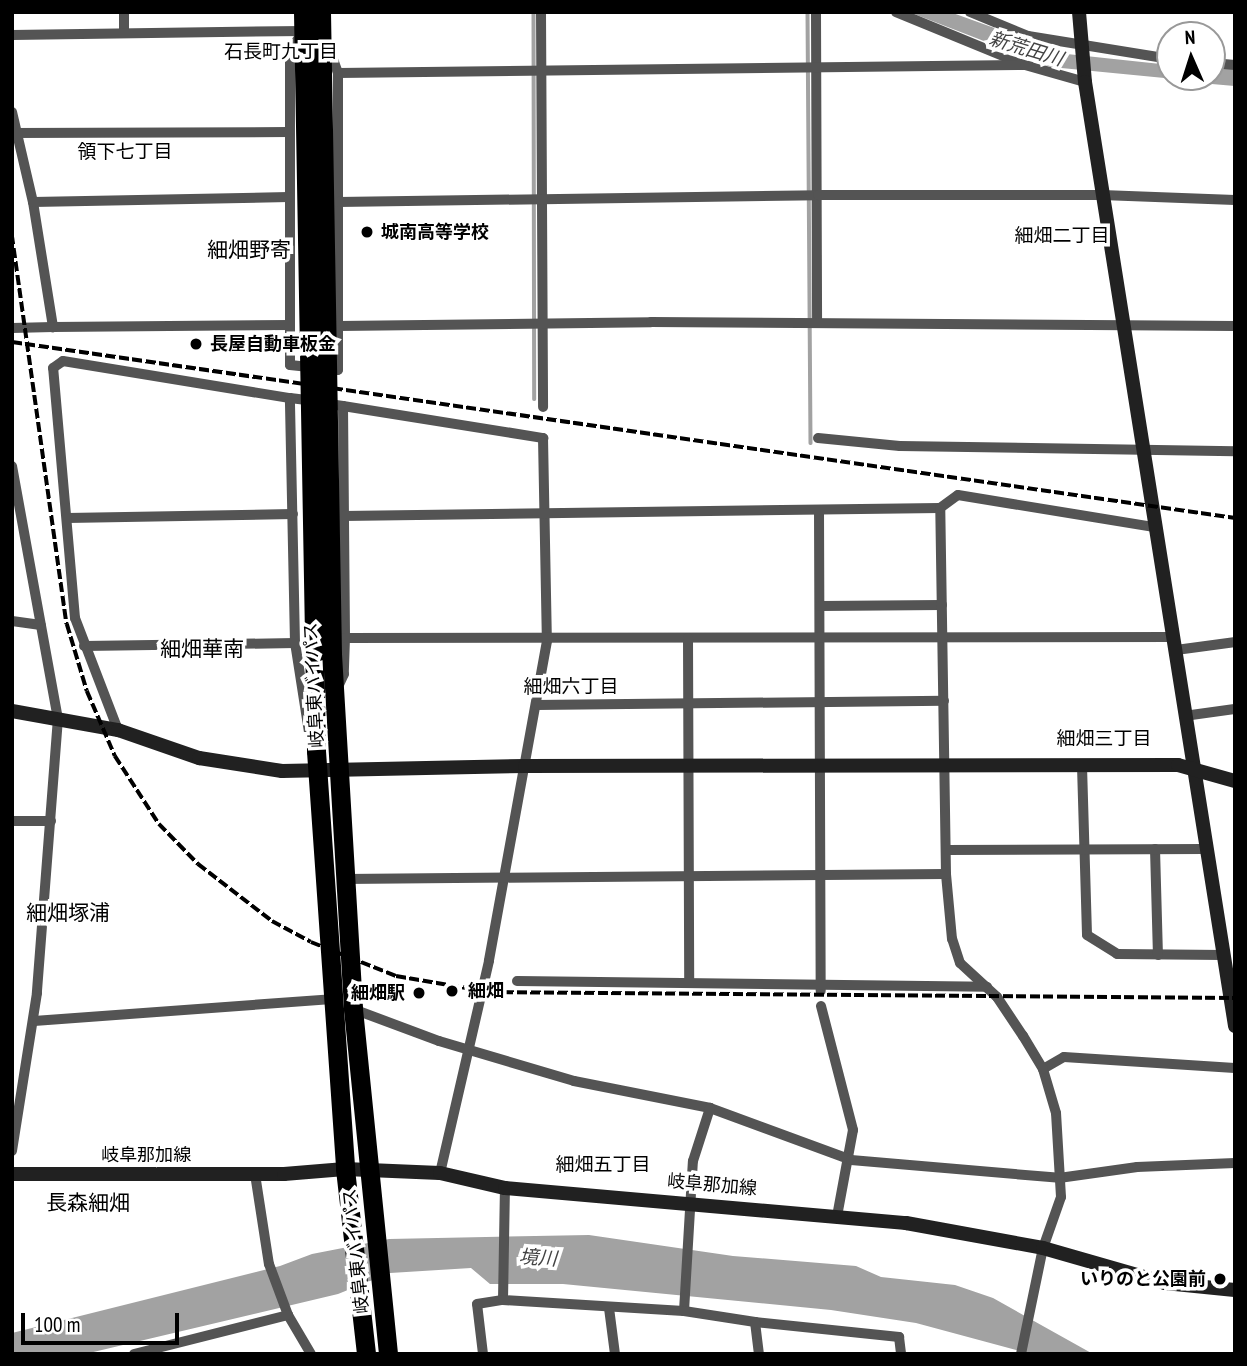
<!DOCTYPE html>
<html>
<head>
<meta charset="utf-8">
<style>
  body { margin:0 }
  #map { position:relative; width:1247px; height:1366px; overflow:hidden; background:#fff; font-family:"PT Sans Narrow","Noto Sans JP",sans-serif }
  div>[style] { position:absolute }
  .water>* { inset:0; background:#a2a2a2 }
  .stream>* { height:3.5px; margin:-1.75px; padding:0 1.75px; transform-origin:1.75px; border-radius:1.75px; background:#a2a2a2 }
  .river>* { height:19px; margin:-9.5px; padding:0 9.5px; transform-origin:9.5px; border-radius:9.5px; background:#a2a2a2 }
  .street>* { height:10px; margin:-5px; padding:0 5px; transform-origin:5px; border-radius:5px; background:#545454 }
  .secondary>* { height:14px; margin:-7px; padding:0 7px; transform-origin:7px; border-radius:7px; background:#212121 }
  .highway>* { height:19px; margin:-9.5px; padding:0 9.5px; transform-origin:9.5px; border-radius:9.5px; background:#000 }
  .rail>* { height:3.5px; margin-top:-1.75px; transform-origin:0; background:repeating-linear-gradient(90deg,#000 0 10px,transparent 0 13.5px) }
  .dots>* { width:19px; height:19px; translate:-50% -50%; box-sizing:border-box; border:4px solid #fff; border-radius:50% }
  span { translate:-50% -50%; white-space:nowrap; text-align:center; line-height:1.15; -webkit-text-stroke:7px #fff; paint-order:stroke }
  .poi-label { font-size:18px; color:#000; font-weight:700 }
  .left { translate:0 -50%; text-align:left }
  .right { translate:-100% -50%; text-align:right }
  .street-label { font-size:18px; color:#000 }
  .water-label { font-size:19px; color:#434343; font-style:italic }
  .neighbourhood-label { font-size:19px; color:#000 }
  .quarter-label { font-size:21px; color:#000 }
  .frame { position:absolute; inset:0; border:14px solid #000; pointer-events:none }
  .north { position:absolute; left:1156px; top:21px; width:70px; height:70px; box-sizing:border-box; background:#fff; border:2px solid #999; border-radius:50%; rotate:357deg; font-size:19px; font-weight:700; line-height:28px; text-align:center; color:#000 }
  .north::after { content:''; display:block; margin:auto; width:24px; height:32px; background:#000; clip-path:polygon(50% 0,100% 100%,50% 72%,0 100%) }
  .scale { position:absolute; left:21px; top:1313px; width:158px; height:32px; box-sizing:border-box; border:4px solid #000; border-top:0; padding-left:9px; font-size:21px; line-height:24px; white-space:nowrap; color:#000; -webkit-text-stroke:5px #fff; paint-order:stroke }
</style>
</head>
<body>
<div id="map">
  <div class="water">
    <i style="clip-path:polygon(909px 12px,950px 12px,1067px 54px,1170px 65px,1170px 77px,1212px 77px,1212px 69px,1217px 69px,1216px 83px,1051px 67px)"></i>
    <i style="clip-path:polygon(589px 1235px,733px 1256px,856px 1266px,881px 1277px,955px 1285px,993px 1298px,1093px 1354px,1031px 1354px,916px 1323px,831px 1310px,563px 1284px,490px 1284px,471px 1268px,390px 1273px,338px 1294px,85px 1354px,12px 1354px,12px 1333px,280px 1266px,312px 1254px,389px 1239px)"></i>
  </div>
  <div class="stream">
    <i style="left:534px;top:12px;width:387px;rotate:89.9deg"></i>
    <i style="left:808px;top:12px;width:431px;rotate:89.6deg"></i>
  </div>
  <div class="river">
    <i style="left:1212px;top:74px;width:23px;rotate:5deg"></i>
  </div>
  <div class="street">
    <i style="left:124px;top:12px;width:20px;rotate:90deg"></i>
    <i style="left:541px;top:12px;width:395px;rotate:89.7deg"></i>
    <i style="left:816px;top:12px;width:311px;rotate:89.8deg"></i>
    <i style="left:896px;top:12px;width:139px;rotate:22.3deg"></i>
    <i style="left:970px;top:12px;width:63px;rotate:22.5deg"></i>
    <i style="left:1028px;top:36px;width:144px;rotate:9.2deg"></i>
    <i style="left:302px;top:33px;width:22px;rotate:124deg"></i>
    <i style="left:290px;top:51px;width:314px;rotate:90deg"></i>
    <i style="left:290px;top:365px;width:48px;rotate:5.9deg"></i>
    <i style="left:338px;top:370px;width:297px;rotate:-90deg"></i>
    <i style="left:338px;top:73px;width:38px;rotate:-110deg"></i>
    <i style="left:12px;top:35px;width:292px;rotate:-0.8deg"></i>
    <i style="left:1212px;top:63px;width:23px;rotate:5deg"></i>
    <i style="left:338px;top:73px;width:687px;rotate:-0.67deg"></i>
    <i style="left:1025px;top:65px;width:62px;rotate:15.8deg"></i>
    <i style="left:12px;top:112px;width:92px;rotate:76.9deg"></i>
    <i style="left:33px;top:202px;width:127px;rotate:80.9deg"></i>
    <i style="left:53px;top:327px;width:237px;rotate:-0.5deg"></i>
    <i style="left:12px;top:133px;width:277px;rotate:-0.2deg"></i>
    <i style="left:33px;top:202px;width:256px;rotate:-1.1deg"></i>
    <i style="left:338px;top:202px;width:480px;rotate:-0.8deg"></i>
    <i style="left:818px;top:195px;width:284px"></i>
    <i style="left:1102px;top:195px;width:133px;rotate:2.2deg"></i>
    <i style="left:339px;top:326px;width:312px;rotate:-0.7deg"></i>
    <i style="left:651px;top:322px;width:584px;rotate:0.39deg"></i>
    <i style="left:12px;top:328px;width:41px;rotate:-1.4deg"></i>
    <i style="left:336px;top:405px;width:7px;rotate:8deg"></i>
    <i style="left:343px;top:406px;width:232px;rotate:89.5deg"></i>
    <i style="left:345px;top:638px;width:36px;rotate:92deg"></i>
    <i style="left:344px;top:674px;width:17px;rotate:115deg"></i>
    <i style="left:343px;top:406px;width:203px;rotate:9.1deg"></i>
    <i style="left:543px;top:438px;width:203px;rotate:88.9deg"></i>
    <i style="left:547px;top:641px;width:325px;rotate:100.3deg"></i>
    <i style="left:489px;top:961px;width:218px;rotate:103deg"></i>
    <i style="left:818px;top:438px;width:82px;rotate:5.6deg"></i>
    <i style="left:900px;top:446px;width:335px;rotate:0.9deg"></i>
    <i style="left:12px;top:466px;width:256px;rotate:79.7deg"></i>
    <i style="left:58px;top:718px;width:276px;rotate:94.4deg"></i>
    <i style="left:37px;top:993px;width:160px;rotate:99deg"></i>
    <i style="left:819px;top:510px;width:481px;rotate:89.8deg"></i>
    <i style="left:343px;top:516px;width:597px;rotate:-0.77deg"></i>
    <i style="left:67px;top:518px;width:226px;rotate:-1deg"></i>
    <i style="left:820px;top:606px;width:122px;rotate:-0.5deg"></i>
    <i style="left:12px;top:621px;width:29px;rotate:8deg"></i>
    <i style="left:345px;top:638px;width:828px;rotate:-0.07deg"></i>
    <i style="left:688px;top:638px;width:343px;rotate:89.8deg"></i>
    <i style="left:84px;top:646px;width:211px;rotate:-0.8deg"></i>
    <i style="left:1176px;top:650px;width:60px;rotate:-7.7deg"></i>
    <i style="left:536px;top:705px;width:408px;rotate:-0.6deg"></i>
    <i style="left:1184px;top:716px;width:51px;rotate:-7.8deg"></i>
    <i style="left:118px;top:730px;width:120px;rotate:-111deg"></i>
    <i style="left:75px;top:618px;width:251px;rotate:-95deg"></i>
    <i style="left:53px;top:368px;width:12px;rotate:-35deg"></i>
    <i style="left:63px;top:361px;width:230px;rotate:9.3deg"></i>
    <i style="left:309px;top:732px;width:90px;rotate:-98.9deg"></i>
    <i style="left:295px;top:643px;width:245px;rotate:-91.2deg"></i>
    <i style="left:290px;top:398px;width:23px;rotate:7deg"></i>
    <i style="left:1082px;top:766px;width:169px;rotate:88.3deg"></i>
    <i style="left:1087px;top:935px;width:36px;rotate:32deg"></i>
    <i style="left:1117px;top:954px;width:106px;rotate:0.5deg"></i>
    <i style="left:12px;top:821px;width:39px"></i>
    <i style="left:1155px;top:849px;width:106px;rotate:88.4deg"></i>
    <i style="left:946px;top:850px;width:259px;rotate:-0.2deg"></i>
    <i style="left:344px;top:879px;width:602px;rotate:-0.48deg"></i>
    <i style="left:517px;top:981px;width:470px;rotate:0.7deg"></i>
    <i style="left:821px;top:1006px;width:128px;rotate:75.5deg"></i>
    <i style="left:853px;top:1130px;width:87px;rotate:100.5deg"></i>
    <i style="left:353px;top:1009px;width:92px;rotate:20.4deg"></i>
    <i style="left:439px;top:1041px;width:141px;rotate:16.5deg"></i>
    <i style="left:574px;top:1081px;width:139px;rotate:11.2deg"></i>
    <i style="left:710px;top:1108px;width:150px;rotate:20.2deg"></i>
    <i style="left:851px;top:1160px;width:209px;rotate:4.9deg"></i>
    <i style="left:1059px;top:1178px;width:79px;rotate:-8deg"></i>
    <i style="left:1137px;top:1167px;width:98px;rotate:-2.3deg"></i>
    <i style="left:34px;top:1021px;width:302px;rotate:-4.2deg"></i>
    <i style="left:1043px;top:1069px;width:24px;rotate:-30deg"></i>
    <i style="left:1064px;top:1057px;width:171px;rotate:3.7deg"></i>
    <i style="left:255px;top:1174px;width:91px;rotate:81.2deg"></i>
    <i style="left:269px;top:1264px;width:54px;rotate:69.6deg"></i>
    <i style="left:288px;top:1315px;width:45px;rotate:59.5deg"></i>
    <i style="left:503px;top:1300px;width:112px;rotate:-89deg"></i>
    <i style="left:609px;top:1308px;width:46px;rotate:82.6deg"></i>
    <i style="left:684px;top:1311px;width:150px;rotate:-86.6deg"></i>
    <i style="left:693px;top:1161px;width:56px;rotate:-72.2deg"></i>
    <i style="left:755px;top:1322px;width:145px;rotate:5.9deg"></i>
    <i style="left:899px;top:1337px;width:17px;rotate:83deg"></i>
    <i style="left:134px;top:1354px;width:159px;rotate:-14.2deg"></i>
    <i style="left:483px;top:1354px;width:50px;rotate:-96.8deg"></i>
    <i style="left:477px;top:1304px;width:26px;rotate:-9deg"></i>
    <i style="left:503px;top:1300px;width:181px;rotate:3.5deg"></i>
    <i style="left:684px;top:1311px;width:72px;rotate:8.8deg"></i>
    <i style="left:755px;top:1322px;width:32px;rotate:83deg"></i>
    <i style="left:1021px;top:1354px;width:108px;rotate:-78.3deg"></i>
    <i style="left:1043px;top:1248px;width:54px;rotate:-70.6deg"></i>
    <i style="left:1061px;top:1197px;width:84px;rotate:-93.4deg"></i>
    <i style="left:1056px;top:1113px;width:46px;rotate:-106.5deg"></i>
    <i style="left:1043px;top:1069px;width:39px;rotate:-121deg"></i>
    <i style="left:1023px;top:1036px;width:47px;rotate:-123.7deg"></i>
    <i style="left:997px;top:997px;width:50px;rotate:-137.4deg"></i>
    <i style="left:960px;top:963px;width:25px;rotate:-108deg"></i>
    <i style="left:952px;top:939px;width:65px;rotate:-95.3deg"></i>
    <i style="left:946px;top:874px;width:366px;rotate:-90.9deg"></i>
    <i style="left:940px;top:508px;width:22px;rotate:-36deg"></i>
    <i style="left:958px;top:495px;width:199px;rotate:9.3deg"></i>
  </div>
  <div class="secondary">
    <i style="left:1079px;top:12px;width:70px;rotate:85.1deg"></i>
    <i style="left:1085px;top:82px;width:956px;rotate:80.97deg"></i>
    <i style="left:12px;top:711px;width:108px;rotate:10.2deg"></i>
    <i style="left:118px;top:730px;width:86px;rotate:19.1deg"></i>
    <i style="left:199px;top:758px;width:84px;rotate:8.9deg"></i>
    <i style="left:282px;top:771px;width:243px;rotate:-1.2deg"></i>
    <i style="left:525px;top:766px;width:653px;rotate:-0.09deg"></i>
    <i style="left:1178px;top:765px;width:59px;rotate:15.7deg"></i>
    <i style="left:12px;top:1174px;width:272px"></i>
    <i style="left:284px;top:1174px;width:61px;rotate:-4.7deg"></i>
    <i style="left:345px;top:1169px;width:95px;rotate:2.4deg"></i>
    <i style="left:440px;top:1173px;width:67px;rotate:13deg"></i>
    <i style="left:505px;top:1188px;width:403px;rotate:5deg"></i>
    <i style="left:906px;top:1223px;width:139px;rotate:10.3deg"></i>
    <i style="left:1043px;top:1248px;width:127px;rotate:16deg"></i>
    <i style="left:1165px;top:1283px;width:70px;rotate:5.7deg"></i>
  </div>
  <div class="highway">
    <i style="left:303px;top:12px;width:739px;rotate:88.99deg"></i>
    <i style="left:316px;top:751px;width:419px;rotate:86deg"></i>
    <i style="left:345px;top:1169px;width:186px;rotate:83.5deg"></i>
    <i style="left:321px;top:12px;width:642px;rotate:89.02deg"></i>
    <i style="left:332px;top:654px;width:356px;rotate:86.6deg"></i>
    <i style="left:353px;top:1009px;width:347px;rotate:84.2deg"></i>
  </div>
  <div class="rail">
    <i style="left:12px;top:235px;width:393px;rotate:82deg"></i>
    <i style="left:67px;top:624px;width:70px;rotate:73.4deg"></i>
    <i style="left:87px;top:691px;width:71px;rotate:66.7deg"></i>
    <i style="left:115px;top:756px;width:81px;rotate:57.1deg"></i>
    <i style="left:159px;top:824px;width:56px;rotate:45.7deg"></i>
    <i style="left:198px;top:864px;width:93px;rotate:37.6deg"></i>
    <i style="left:272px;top:921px;width:44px;rotate:28.3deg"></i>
    <i style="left:311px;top:942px;width:92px;rotate:21.8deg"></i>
    <i style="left:396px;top:976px;width:95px;rotate:9.7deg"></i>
    <i style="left:490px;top:992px;width:745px;rotate:0.46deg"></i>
    <i style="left:12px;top:342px;width:1236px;rotate:8.19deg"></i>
  </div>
  <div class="dots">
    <i style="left:367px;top:232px;background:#000"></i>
    <i style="left:196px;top:344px;background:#000"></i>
    <i style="left:452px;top:991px;background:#000"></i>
    <i style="left:419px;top:993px;background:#000"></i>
    <i style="left:1220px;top:1279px;background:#000"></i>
  </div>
  <div class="poi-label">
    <span class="left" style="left:381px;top:232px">城南高等学校</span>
    <span class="left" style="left:210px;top:344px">長屋自動車板金</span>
    <span class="left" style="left:468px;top:991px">細畑</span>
    <span class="right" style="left:405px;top:993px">細畑駅</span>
    <span class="right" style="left:1206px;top:1279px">いりのと公園前</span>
  </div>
  <div class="street-label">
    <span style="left:314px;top:685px;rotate:-93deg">岐阜東バイパス</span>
    <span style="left:146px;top:1155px">岐阜那加線</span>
    <span style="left:712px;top:1185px;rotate:5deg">岐阜那加線</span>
    <span style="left:356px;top:1251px;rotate:-96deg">岐阜東バイパス</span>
  </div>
  <div class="water-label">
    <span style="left:1026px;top:49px;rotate:17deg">新荒田川</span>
    <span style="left:538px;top:1258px;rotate:4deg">境川</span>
  </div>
  <div class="neighbourhood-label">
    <span style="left:281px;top:52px">石長町九丁目</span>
    <span style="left:125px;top:152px">領下七丁目</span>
    <span style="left:1062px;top:236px">細畑二丁目</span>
    <span style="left:571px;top:687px">細畑六丁目</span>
    <span style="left:1104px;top:739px">細畑三丁目</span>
    <span style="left:603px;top:1165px">細畑五丁目</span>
  </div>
  <div class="quarter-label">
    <span style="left:249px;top:250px">細畑野寄</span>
    <span style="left:202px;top:649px">細畑華南</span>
    <span style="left:68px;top:913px">細畑塚浦</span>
    <span style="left:88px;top:1203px">長森細畑</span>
  </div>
  <div class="frame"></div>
  <div class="north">N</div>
  <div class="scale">100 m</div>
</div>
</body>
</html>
